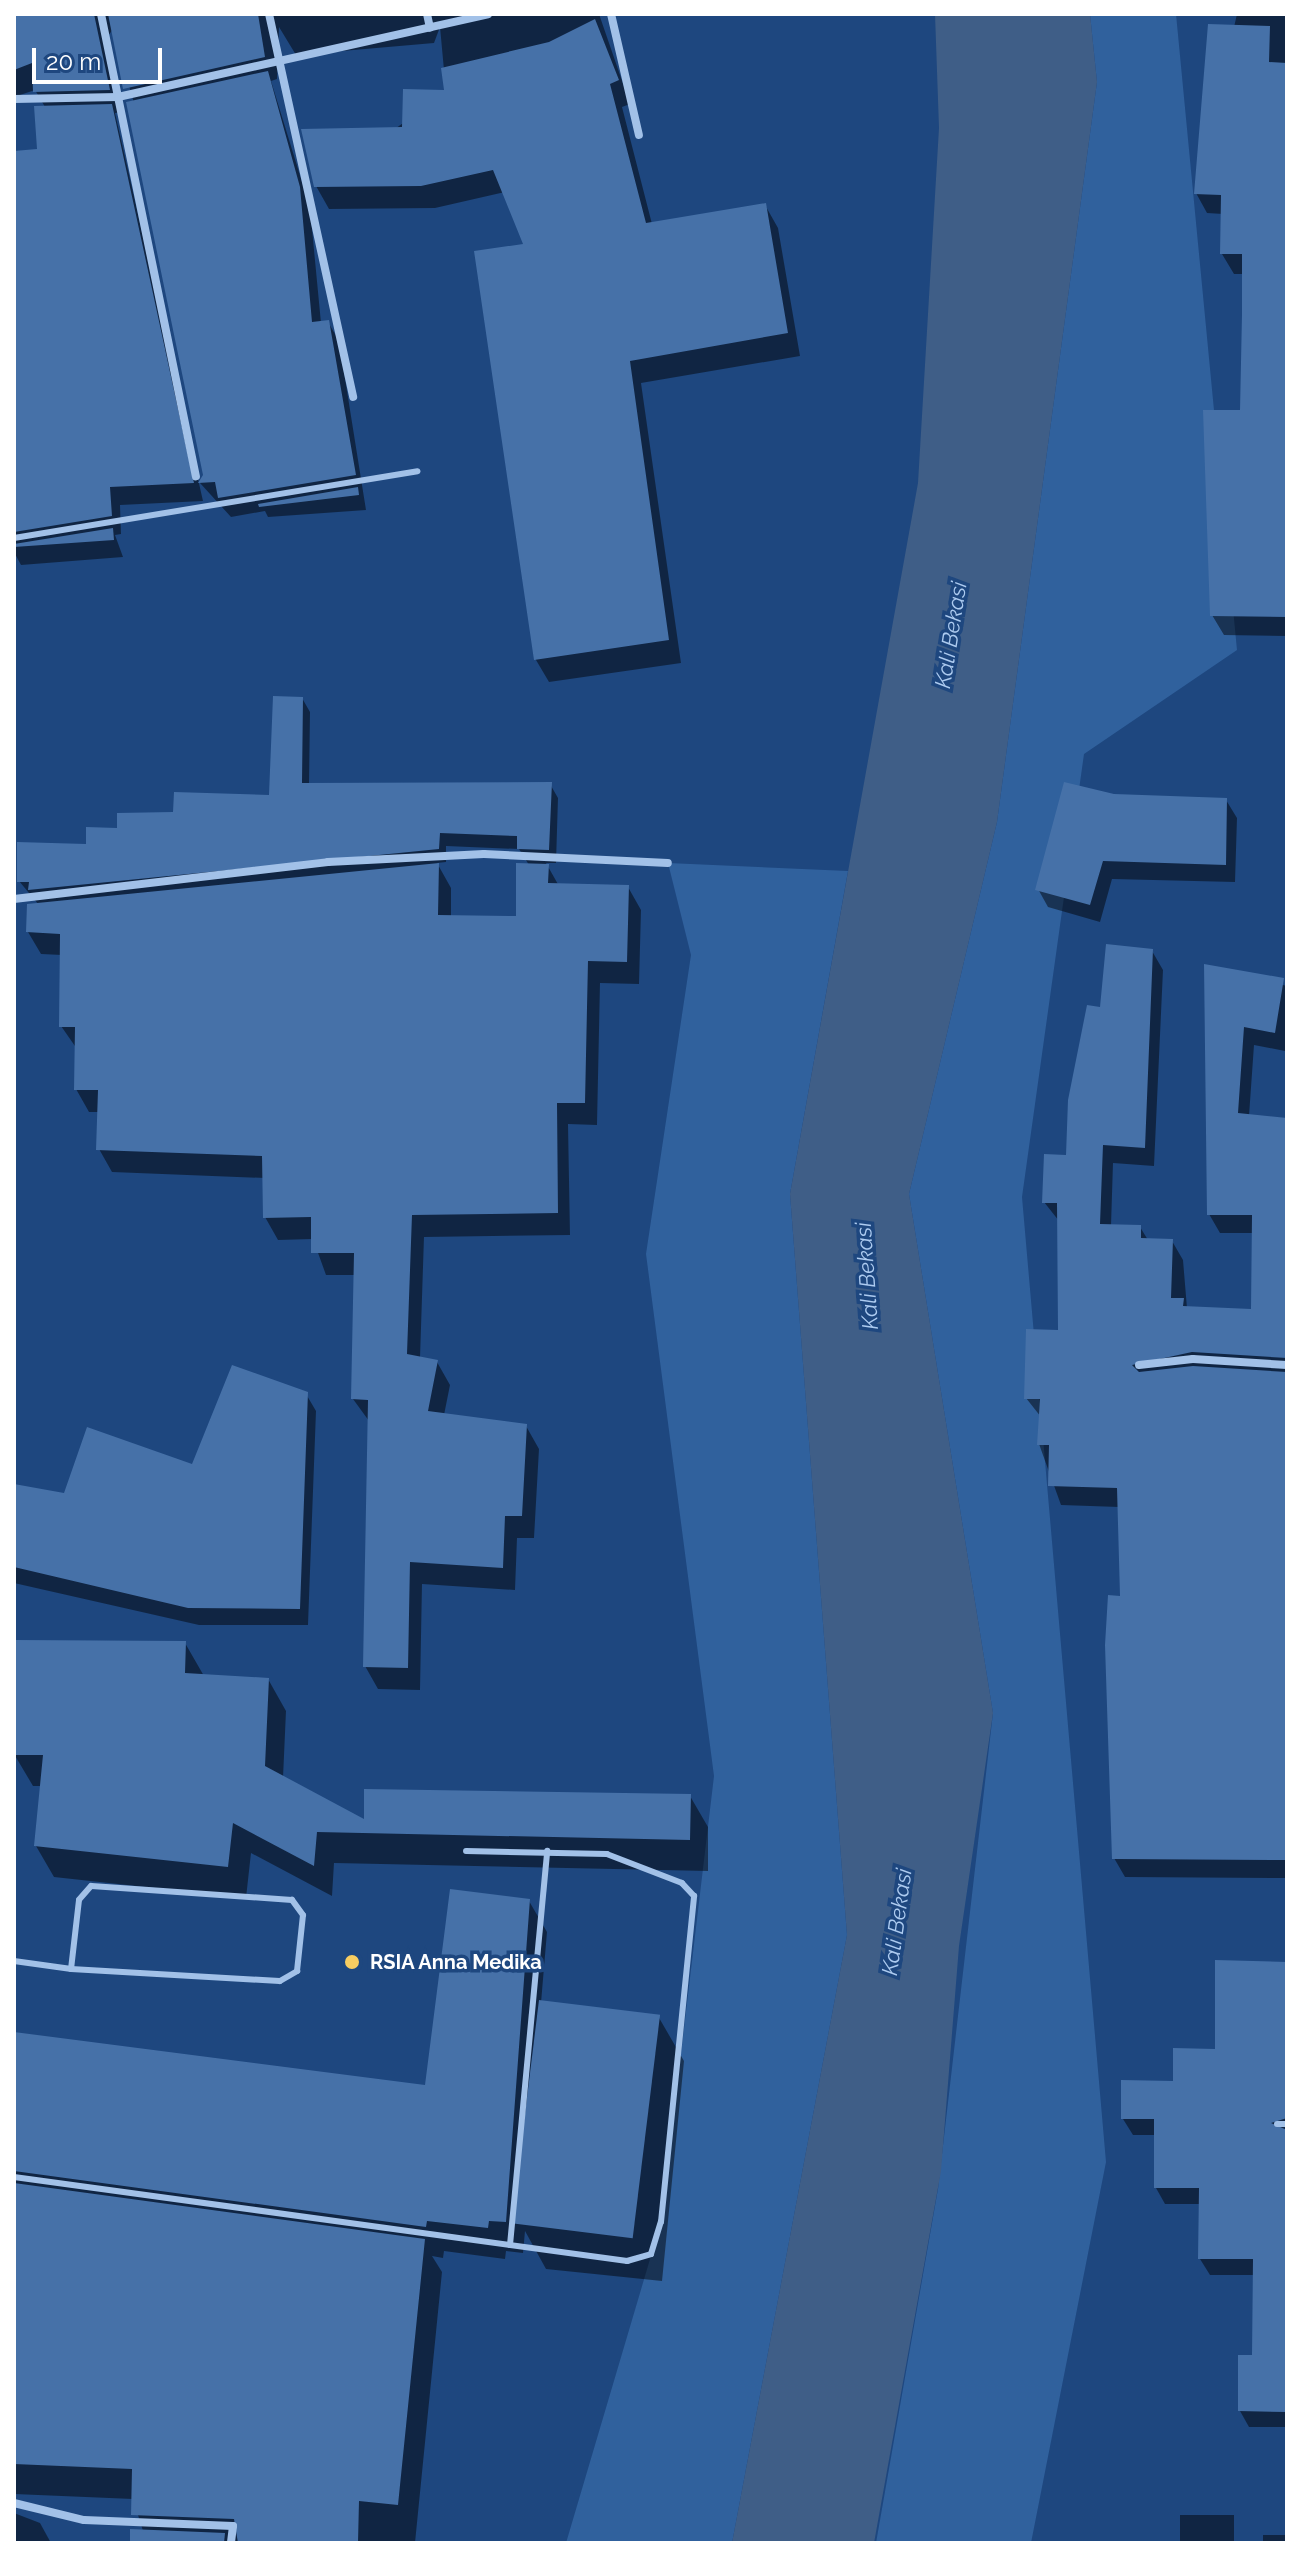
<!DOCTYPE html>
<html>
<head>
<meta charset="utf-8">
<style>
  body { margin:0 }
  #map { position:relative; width:1301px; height:2557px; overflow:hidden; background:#1e477f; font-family:Raleway,sans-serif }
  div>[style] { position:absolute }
  .green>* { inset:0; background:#30619d }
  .water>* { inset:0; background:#3f5e87 }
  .shadow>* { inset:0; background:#0007; transform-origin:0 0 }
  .building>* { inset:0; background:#4671a8; transform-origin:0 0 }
  .service>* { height:6px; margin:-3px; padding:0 3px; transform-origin:3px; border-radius:3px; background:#a2c1e8 }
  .minor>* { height:8px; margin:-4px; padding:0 4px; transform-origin:4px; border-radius:4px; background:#a2c1e8 }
  .dots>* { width:22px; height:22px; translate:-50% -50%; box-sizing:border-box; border:4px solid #1e477f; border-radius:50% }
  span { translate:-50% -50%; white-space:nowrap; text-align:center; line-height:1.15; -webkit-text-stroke:7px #1e477f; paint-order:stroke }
  .poi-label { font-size:20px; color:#fff; font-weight:700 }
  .left { translate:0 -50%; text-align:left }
  .water-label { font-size:22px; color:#adcbf0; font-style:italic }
  .frame { position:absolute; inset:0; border:16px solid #fff; pointer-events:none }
  .scale { position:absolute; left:32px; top:48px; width:130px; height:36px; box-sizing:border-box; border:4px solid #fff; border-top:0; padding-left:10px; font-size:24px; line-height:28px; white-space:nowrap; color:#fff; -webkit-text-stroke:6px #1e477f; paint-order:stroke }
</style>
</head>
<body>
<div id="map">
  <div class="green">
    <i style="clip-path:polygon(1090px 14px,1176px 14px,1237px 650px,1084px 754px,1022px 1197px,1106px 2162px,1031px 2543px,876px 2543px,938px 2189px,993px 1713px,909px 1194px,997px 822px,1097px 82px)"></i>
    <i style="clip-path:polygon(668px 863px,848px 871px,790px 1194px,847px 1935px,732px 2543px,566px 2543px,661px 2222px,714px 1776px,646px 1254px,691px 955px)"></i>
  </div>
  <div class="water">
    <i style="clip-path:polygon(935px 14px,1090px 14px,1097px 82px,997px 822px,909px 1194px,993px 1713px,959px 1946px,941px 2171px,874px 2543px,732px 2543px,847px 1935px,790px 1194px,918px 483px,939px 128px)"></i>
  </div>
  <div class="shadow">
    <i style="clip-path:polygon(14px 14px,599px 14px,630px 104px,622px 107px,652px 224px,765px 205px,778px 228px,800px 356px,641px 383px,681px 663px,549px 682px,536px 660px,476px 253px,526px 246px,505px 192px,435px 208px,329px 209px,316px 186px,446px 92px,440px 27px,434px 43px,296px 55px,279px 27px,277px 79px,271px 81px,310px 208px,321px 323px,328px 322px,339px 341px,366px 510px,268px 517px,265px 511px,231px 517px,200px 483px,205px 475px,134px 103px,113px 29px,106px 39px,121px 112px,115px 113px,203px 501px,120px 505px,121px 534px,115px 535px,123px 557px,21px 565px,14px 552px,14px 153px,39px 151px,45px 107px,35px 90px,14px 97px)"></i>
    <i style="clip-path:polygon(1237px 14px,1287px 14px,1287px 636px,1224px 635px,1212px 615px,1242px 412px,1244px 274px,1234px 274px,1222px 254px,1223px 214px,1207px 213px,1196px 193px)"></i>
    <i style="clip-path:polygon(evenodd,302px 698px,310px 712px,309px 785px,550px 784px,558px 798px,556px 863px,546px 863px,559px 886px,628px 887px,641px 910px,639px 984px,600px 983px,597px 1125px,568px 1124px,570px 1235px,424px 1237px,420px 1358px,437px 1362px,450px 1385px,444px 1415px,526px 1426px,539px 1449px,534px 1538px,517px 1538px,515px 1590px,422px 1584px,420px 1690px,378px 1689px,365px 1666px,369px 1421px,353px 1399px,356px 1275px,326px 1275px,313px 1239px,278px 1240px,265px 1217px,265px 1178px,112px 1172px,99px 1149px,100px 1112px,89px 1112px,76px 1089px,77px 1049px,61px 1026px,62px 955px,41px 954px,28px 932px,39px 905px,19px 881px,119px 830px,271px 798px,302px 698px,446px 846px,519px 849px,529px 865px,518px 918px,451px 917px,451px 888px,437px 863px,446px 862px,446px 846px)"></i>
    <i style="clip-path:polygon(1226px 800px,1237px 818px,1235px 882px,1112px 879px,1100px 922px,1048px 907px,1038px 889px)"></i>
    <i style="clip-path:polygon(1152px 951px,1163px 970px,1154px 1166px,1113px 1163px,1111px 1226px,1140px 1227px,1148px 1240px,1172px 1241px,1183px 1260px,1187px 1308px,1253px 1311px,1254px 1233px,1220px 1233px,1209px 1214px,1206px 966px,1287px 986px,1285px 1051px,1254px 1045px,1249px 1116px,1287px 1119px,1287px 1878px,1125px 1877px,1114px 1858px,1125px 1538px,1119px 1507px,1061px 1505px,1039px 1444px,1041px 1417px,1026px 1398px,1060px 1332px,1059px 1221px,1044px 1202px,1068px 1157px,1101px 1009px)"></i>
    <i style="clip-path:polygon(306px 1394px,316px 1411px,308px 1625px,199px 1625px,14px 1583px,14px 1486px,65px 1495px,193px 1467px)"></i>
    <i style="clip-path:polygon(185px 1643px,204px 1676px,268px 1679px,286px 1711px,283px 1778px,366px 1822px,690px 1796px,708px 1827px,708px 1871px,334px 1863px,332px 1896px,251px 1853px,246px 1898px,54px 1877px,36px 1846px,42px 1786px,33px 1786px,14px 1754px)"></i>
    <i style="clip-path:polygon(529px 1901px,547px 1932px,541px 2003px,658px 2016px,684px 2061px,662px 2281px,546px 2269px,525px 2231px,523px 2253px,506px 2251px,505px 2259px,444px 2251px,443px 2258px,432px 2256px,442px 2272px,415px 2543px,132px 2543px,143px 2531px,133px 2499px,14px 2494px,14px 2053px,427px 2088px)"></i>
    <i style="clip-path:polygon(1287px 1963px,1287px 2427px,1249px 2427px,1240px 2411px,1254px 2357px,1255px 2275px,1210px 2275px,1200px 2259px,1201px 2204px,1165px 2204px,1156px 2188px,1156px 2135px,1133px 2135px,1123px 2119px,1217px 2051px)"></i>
    <i style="clip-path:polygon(14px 2513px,40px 2523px,51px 2543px,14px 2543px)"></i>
    <i style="left:1180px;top:2515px;width:54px;height:28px"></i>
    <i style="left:1263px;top:2535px;width:24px;height:8px"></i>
  </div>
  <div class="building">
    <i style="clip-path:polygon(14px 14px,94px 14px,110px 90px,33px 92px,32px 63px,14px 70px)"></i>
    <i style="clip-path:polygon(108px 14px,258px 14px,265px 57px,123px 89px)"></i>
    <i style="clip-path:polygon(595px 19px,619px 80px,610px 84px,646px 223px,766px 203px,788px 333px,630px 361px,669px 640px,534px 660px,474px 251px,523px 244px,493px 170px,421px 186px,314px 187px,301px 129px,402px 127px,403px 89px,444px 90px,441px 68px,549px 42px)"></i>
    <i style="clip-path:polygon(1208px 24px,1270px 26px,1269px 62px,1287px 63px,1287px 617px,1210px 616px,1203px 410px,1240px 410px,1242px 314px,1242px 254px,1220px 254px,1221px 195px,1194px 194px)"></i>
    <i style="clip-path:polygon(268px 71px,300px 187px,312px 322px,329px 320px,356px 475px,218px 498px,215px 482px,198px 483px,203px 475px,126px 102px)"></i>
    <i style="clip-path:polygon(112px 104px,194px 483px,110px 487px,112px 516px,14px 532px,14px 151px,37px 149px,34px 106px)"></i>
    <i style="clip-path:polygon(358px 487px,359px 495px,259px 507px,258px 504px)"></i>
    <i style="clip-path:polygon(113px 528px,114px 540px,14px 547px,14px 544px)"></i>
    <i style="clip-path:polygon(273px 696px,303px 697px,302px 783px,552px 782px,549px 850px,517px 849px,517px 836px,440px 833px,439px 849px,28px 890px,29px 882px,17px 882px,17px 842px,86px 844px,86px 827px,117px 828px,117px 813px,173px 812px,174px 792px,269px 795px)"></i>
    <i style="clip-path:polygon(1064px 782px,1114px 794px,1227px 798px,1226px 865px,1103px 861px,1090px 905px,1035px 890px)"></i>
    <i style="clip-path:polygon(439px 863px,438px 915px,516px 916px,516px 863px,549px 864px,548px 883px,629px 885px,627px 962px,588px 961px,585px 1103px,557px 1103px,558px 1213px,412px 1215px,407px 1354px,438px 1360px,428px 1411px,527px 1424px,522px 1516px,505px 1516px,503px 1568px,410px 1562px,408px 1668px,363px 1667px,368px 1400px,351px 1399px,354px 1253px,311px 1253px,311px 1217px,263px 1218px,262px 1156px,96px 1150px,98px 1090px,74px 1090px,75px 1027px,59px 1027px,60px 934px,26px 932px,27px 904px)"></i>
    <i style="clip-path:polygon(1106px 944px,1153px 949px,1145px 1148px,1103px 1145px,1100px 1224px,1141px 1225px,1141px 1238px,1173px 1239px,1171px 1298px,1184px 1298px,1183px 1306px,1251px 1309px,1252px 1215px,1207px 1215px,1204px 964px,1284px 978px,1275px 1033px,1244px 1027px,1238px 1113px,1287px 1118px,1287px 1358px,1192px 1352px,1132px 1365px,1139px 1372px,1193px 1366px,1287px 1372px,1287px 1860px,1112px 1859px,1105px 1645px,1108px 1595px,1120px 1596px,1117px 1488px,1048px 1486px,1049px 1445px,1037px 1445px,1040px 1399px,1024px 1399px,1026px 1329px,1058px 1330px,1057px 1203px,1042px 1203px,1044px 1154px,1066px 1155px,1068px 1100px,1087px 1005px,1100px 1007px)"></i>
    <i style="clip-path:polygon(232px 1365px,308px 1392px,300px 1609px,188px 1608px,14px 1567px,14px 1484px,64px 1493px,87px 1427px,192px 1464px)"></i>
    <i style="clip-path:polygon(14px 1640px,186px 1641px,185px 1673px,269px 1678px,265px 1766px,364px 1819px,364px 1789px,691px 1794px,690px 1840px,317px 1832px,314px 1866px,233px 1823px,228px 1867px,34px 1846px,43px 1755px,14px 1755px)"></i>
    <i style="clip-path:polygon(450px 1889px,530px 1899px,506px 2222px,489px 2221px,488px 2228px,427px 2221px,426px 2227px,14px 2171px,14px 2032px,425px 2085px)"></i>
    <i style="clip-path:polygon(1215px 1960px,1287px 1962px,1287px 2118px,1271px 2123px,1287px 2130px,1287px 2412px,1238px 2411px,1238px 2355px,1252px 2355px,1253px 2259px,1198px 2259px,1199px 2188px,1154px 2188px,1154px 2119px,1121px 2119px,1121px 2080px,1173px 2081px,1173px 2048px,1215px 2049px)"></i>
    <i style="left:539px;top:2000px;width:122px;height:225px;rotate:7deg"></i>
    <i style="clip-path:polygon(14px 2183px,425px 2239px,398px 2505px,359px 2501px,358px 2543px,238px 2543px,234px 2519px,131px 2515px,132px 2469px,14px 2464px)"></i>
    <i style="clip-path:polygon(130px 2529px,225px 2533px,224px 2543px,130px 2543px)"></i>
  </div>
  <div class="service">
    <i style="left:14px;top:538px;width:409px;rotate:-9.4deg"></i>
    <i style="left:14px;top:1961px;width:58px;rotate:8deg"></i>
    <i style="left:71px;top:1969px;width:209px;rotate:3.3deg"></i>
    <i style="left:280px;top:1981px;width:20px;rotate:-30deg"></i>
    <i style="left:297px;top:1971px;width:56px;rotate:-83.9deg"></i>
    <i style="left:303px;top:1915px;width:19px;rotate:-126deg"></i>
    <i style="left:292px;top:1900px;width:201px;rotate:-176deg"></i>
    <i style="left:91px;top:1886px;width:18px;rotate:131deg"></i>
    <i style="left:79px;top:1900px;width:69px;rotate:96.6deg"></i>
    <i style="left:1277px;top:2124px;width:10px"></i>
    <i style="left:14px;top:2177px;width:619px;rotate:7.8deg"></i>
    <i style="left:627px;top:2261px;width:25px;rotate:-16deg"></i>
    <i style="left:651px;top:2254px;width:34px;rotate:-73deg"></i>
    <i style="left:661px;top:2222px;width:328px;rotate:-84.2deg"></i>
    <i style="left:694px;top:1896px;width:18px;rotate:-133deg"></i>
    <i style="left:682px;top:1883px;width:80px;rotate:-158.9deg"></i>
    <i style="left:607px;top:1854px;width:141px;rotate:-178.8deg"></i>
    <i style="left:510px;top:2245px;width:396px;rotate:-84.6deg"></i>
  </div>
  <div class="minor">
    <i style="left:101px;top:14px;width:472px;rotate:78.4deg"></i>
    <i style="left:269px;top:14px;width:392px;rotate:77.6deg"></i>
    <i style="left:427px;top:14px;width:14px;rotate:78deg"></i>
    <i style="left:611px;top:14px;width:124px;rotate:77deg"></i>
    <i style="left:14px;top:99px;width:104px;rotate:-1.1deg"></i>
    <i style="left:118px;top:97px;width:379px;rotate:-12.6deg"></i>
    <i style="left:14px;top:899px;width:316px;rotate:-6.7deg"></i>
    <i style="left:328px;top:862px;width:156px;rotate:-2.9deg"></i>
    <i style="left:484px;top:854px;width:184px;rotate:2.8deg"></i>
    <i style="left:1139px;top:1365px;width:54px;rotate:-6.3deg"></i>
    <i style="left:1193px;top:1359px;width:94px;rotate:3.7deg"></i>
    <i style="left:14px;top:2503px;width:72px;rotate:13.7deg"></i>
    <i style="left:84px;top:2520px;width:149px;rotate:2.3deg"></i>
    <i style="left:233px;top:2526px;width:17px;rotate:97deg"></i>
  </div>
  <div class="dots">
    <i style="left:352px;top:1962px;background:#f7cd61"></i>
  </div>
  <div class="poi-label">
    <span class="left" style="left:370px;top:1962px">RSIA Anna Medika</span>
  </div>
  <div class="water-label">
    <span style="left:951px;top:635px;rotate:-81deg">Kali Bekasi</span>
    <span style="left:867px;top:1276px;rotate:-94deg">Kali Bekasi</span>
    <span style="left:897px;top:1922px;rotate:-82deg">Kali Bekasi</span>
  </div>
  <div class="frame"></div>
  <div class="scale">20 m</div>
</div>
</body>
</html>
